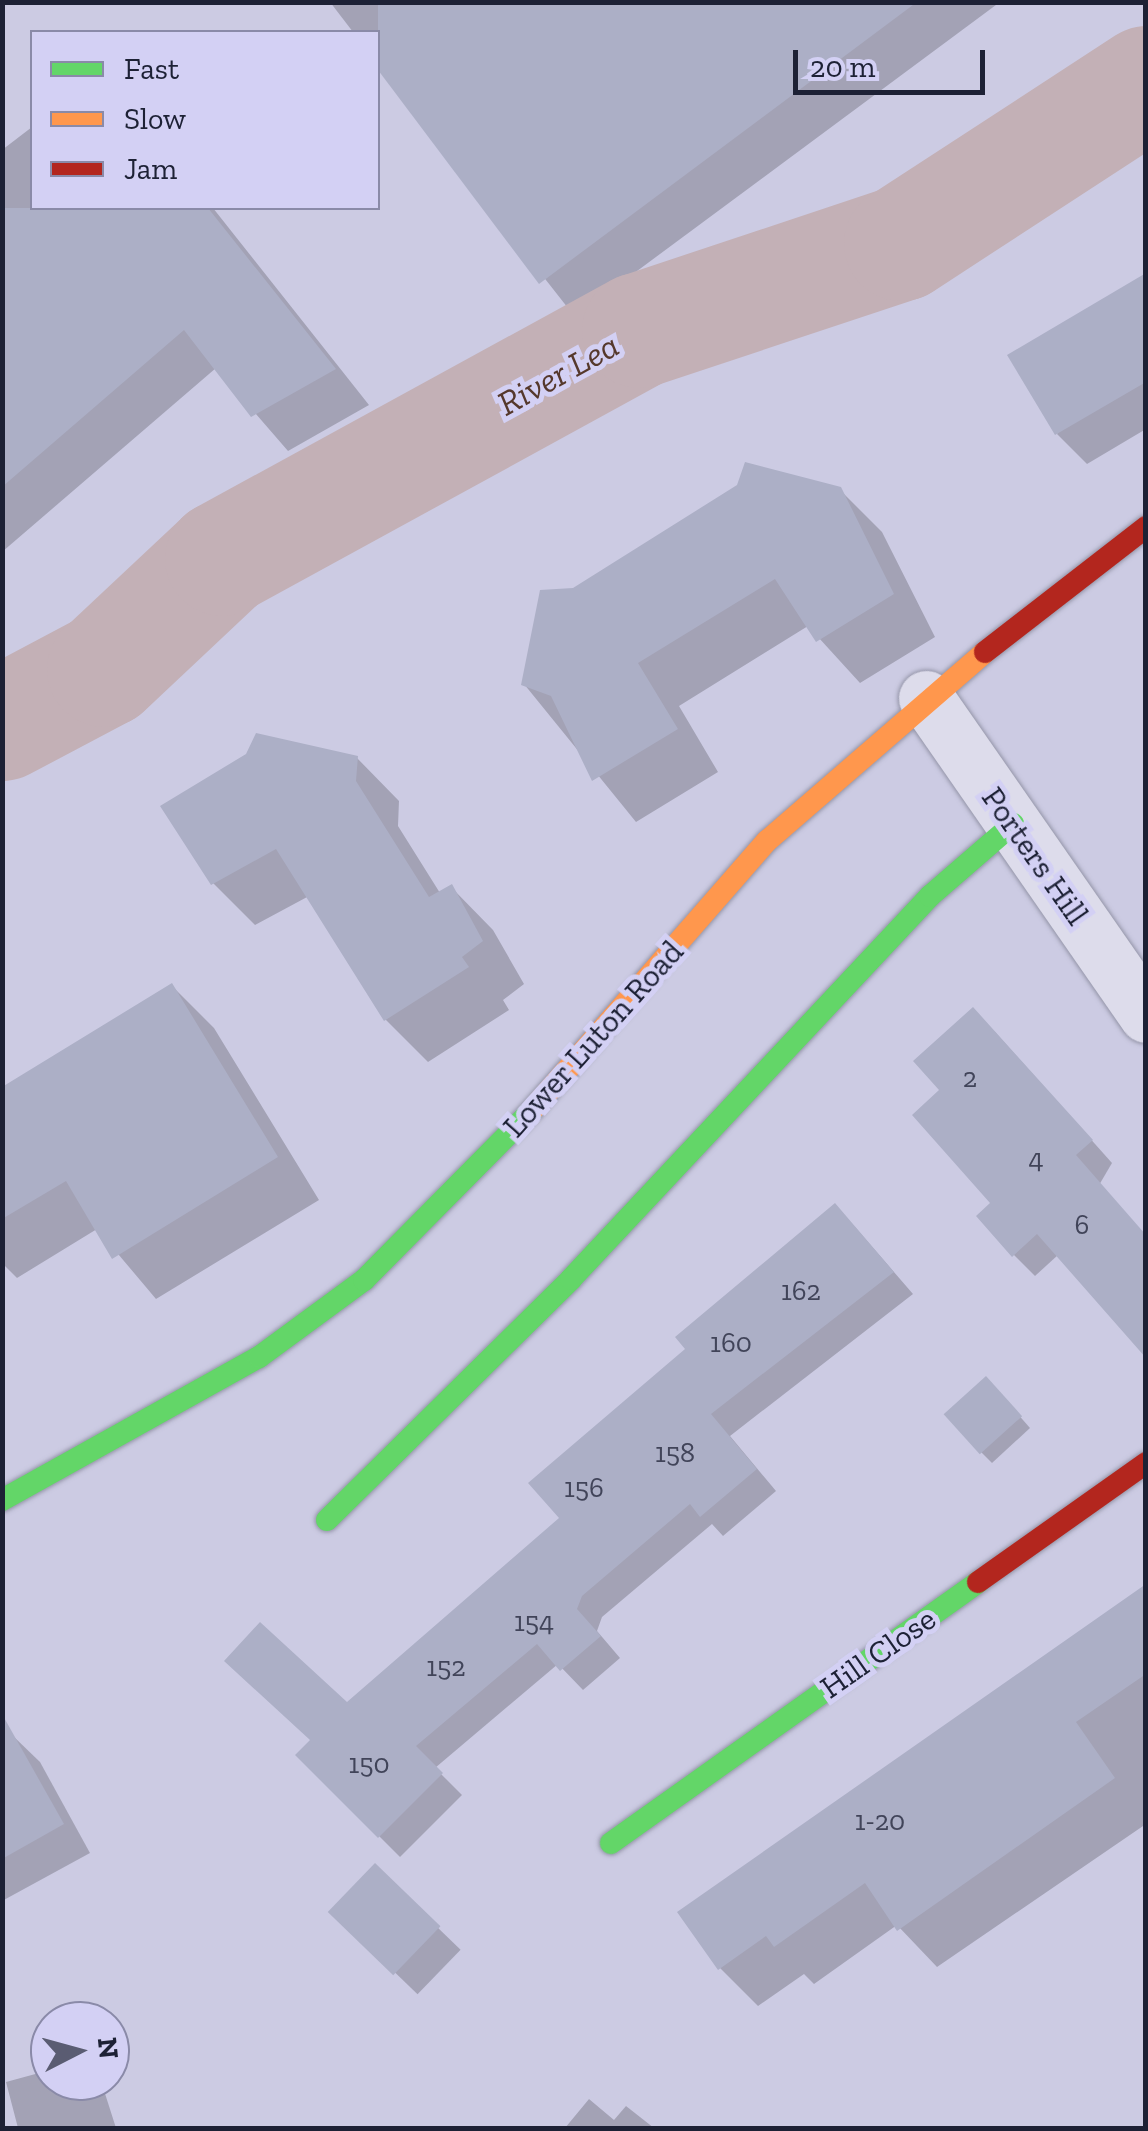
<!DOCTYPE html>
<html>
<head>
<meta charset="utf-8">
<style>
  body { margin:0 }
  #map { position:relative; width:1148px; height:2131px; overflow:hidden; background:#cccbe3; font-family:"Zilla Slab",serif }
  div>[style] { position:absolute }
  .shadow>* { inset:0; background:#0003; transform-origin:0 0 }
  .river>* { height:115px; margin:-57.5px; padding:0 57.5px; transform-origin:57.5px; border-radius:57.5px; background:#c3b0b6 }
  .building>* { inset:0; background:#acafc6; transform-origin:0 0 }
  .roads { filter:drop-shadow(0 0 2px #9495a8) drop-shadow(0 0 2px #9495a8) }
  .street>* { height:55px; margin:-27.5px; padding:0 27.5px; transform-origin:27.5px; border-radius:27.5px; background:#dddceb }
  .fast>* { height:22px; margin:-11px; padding:0 11px; transform-origin:11px; border-radius:11px; background:#63d668 }
  .slow>* { height:22px; margin:-11px; padding:0 11px; transform-origin:11px; border-radius:11px; background:#ff974d }
  .jam>* { height:22px; margin:-11px; padding:0 11px; transform-origin:11px; border-radius:11px; background:#b3261e }
  span { translate:-50% -50%; white-space:nowrap; text-align:center; line-height:1.15; -webkit-text-stroke:10px #d3d0f4; paint-order:stroke }
  .number-label { font-size:28px; color:#414459 }
  .number-label span { -webkit-text-stroke-width:0 }
  .street-label { font-size:32px; color:#1d2135 }
  .water-label { font-size:35px; color:#55382c; font-style:italic }
  .frame { position:absolute; inset:0; border:5px solid #1d2135; pointer-events:none }
  .legend { position:absolute; left:30px; top:30px; width:350px; height:180px; box-sizing:border-box; background:#d3d0f4; border:2px solid #8a8aa8; margin:0; padding:12px 18px; list-style:none; font-size:30px; color:#1d2135 }
  .legend li { display:flex; align-items:center; gap:20px; height:50px }
  .legend b { width:50px; border:2px solid #8a8aa8 }
  .north { position:absolute; left:30px; top:2001px; width:100px; height:100px; box-sizing:border-box; background:#d3d0f4; border:2px solid #8a8aa8; border-radius:50%; rotate:84deg; font-size:28px; font-weight:700; line-height:40px; text-align:center; color:#1d2135 }
  .north::after { content:''; display:block; margin:auto; width:35px; height:45px; background:#5a5c72; clip-path:polygon(50% 0,100% 100%,50% 72%,0 100%) }
  .scale { position:absolute; left:793px; top:50px; width:192px; height:45px; box-sizing:border-box; border:5px solid #1d2135; border-top:0; padding-left:12px; font-size:30px; line-height:35px; white-space:nowrap; color:#1d2135; -webkit-text-stroke:8px #d3d0f4; paint-order:stroke }
</style>
</head>
<body>
<div id="map">
  <div class="shadow">
    <i style="clip-path:polygon(330px 2px,1000px 2px,575px 317px,378px 66px,378px 32px,353px 32px)"></i>
    <i style="clip-path:polygon(32px 127px,32px 208px,213px 208px,369px 405px,288px 451px,216px 368px,2px 552px,2px 150px)"></i>
    <i style="clip-path:polygon(1146px 275px,1146px 429px,1087px 464px,1057px 434px)"></i>
    <i style="clip-path:polygon(839px 489px,882px 532px,935px 637px,860px 683px,808px 626px,679px 706px,718px 772px,636px 822px,524px 684px,573px 590px)"></i>
    <i style="clip-path:polygon(357px 758px,399px 801px,398px 826px,440px 893px,451px 887px,493px 930px,524px 984px,503px 1000px,509px 1010px,428px 1062px,386px 1020px,309px 896px,255px 925px,213px 883px)"></i>
    <i style="clip-path:polygon(172px 986px,214px 1028px,319px 1200px,156px 1299px,97px 1229px,17px 1278px,2px 1263px,2px 1090px)"></i>
    <i style="clip-path:polygon(994px 1031px,1112px 1163px,1058px 1255px,1035px 1276px,1014px 1255px,942px 1090px)"></i>
    <i style="clip-path:polygon(855px 1227px,913px 1294px,730px 1436px,776px 1491px,723px 1536px,712px 1524px,602px 1617px,597px 1631px,620px 1658px,583px 1690px,558px 1664px,435px 1768px,462px 1795px,400px 1857px,298px 1755px,562px 1518px)"></i>
    <i style="clip-path:polygon(997px 1390px,1030px 1428px,992px 1463px,981px 1452px)"></i>
    <i style="clip-path:polygon(1146px 1587px,1146px 1824px,937px 1967px,897px 1925px,814px 1984px,804px 1974px,758px 2006px,720px 1968px)"></i>
    <i style="clip-path:polygon(12px 1735px,40px 1762px,90px 1853px,2px 1901px,2px 1740px)"></i>
    <i style="left:375px;top:1867px;width:119px;height:62px;rotate:44deg"></i>
    <i style="clip-path:polygon(50px 2070px,50px 2081px,101px 2081px,116px 2128px,18px 2128px,6px 2082px)"></i>
    <i style="clip-path:polygon(589px 2099px,614px 2120px,626px 2106px,654px 2128px,565px 2128px)"></i>
  </div>
  <div class="river">
    <i style="left:2px;top:723px;width:115px;rotate:-27.9deg"></i>
    <i style="left:104px;top:669px;width:162px;rotate:-43.2deg"></i>
    <i style="left:222px;top:558px;width:475px;rotate:-28.7deg"></i>
    <i style="left:639px;top:330px;width:276px;rotate:-18.4deg"></i>
    <i style="left:901px;top:243px;width:293px;rotate:-33.1deg"></i>
  </div>
  <div class="building">
    <i style="clip-path:polygon(378px 2px,917px 2px,539px 284px,378px 70px)"></i>
    <i style="clip-path:polygon(2px 208px,208px 208px,336px 369px,251px 417px,184px 330px,2px 487px)"></i>
    <i style="clip-path:polygon(1146px 273px,1146px 382px,1055px 435px,1007px 355px)"></i>
    <i style="clip-path:polygon(745px 462px,841px 487px,894px 594px,816px 642px,775px 579px,638px 663px,678px 729px,592px 781px,551px 696px,521px 685px,540px 590px,573px 588px,737px 485px)"></i>
    <i style="clip-path:polygon(256px 733px,358px 756px,356px 781px,429px 897px,452px 884px,483px 941px,462px 957px,469px 967px,384px 1021px,276px 849px,211px 885px,160px 806px,246px 754px)"></i>
    <i style="clip-path:polygon(172px 983px,278px 1157px,112px 1259px,66px 1181px,2px 1219px,2px 1087px)"></i>
    <i style="clip-path:polygon(973px 1007px,1093px 1140px,1076px 1155px,1146px 1235px,1146px 1358px,1037px 1234px,1012px 1257px,976px 1216px,990px 1203px,912px 1115px,939px 1090px,913px 1061px)"></i>
    <i style="clip-path:polygon(835px 1203px,894px 1272px,711px 1414px,757px 1469px,700px 1517px,690px 1504px,582px 1596px,577px 1609px,601px 1636px,560px 1671px,537px 1644px,416px 1746px,443px 1773px,378px 1838px,295px 1755px,310px 1740px,224px 1661px,260px 1622px,347px 1702px,559px 1518px,528px 1483px,685px 1349px,675px 1337px)"></i>
    <i style="left:986px;top:1376px;width:54px;height:57px;rotate:48deg"></i>
    <i style="clip-path:polygon(1146px 1584px,1146px 1674px,1076px 1722px,1115px 1778px,897px 1931px,865px 1883px,774px 1947px,766px 1936px,718px 1970px,677px 1912px)"></i>
    <i style="clip-path:polygon(2px 1714px,64px 1824px,2px 1859px)"></i>
    <i style="left:375px;top:1863px;width:91px;height:68px;rotate:44deg"></i>
  </div>
  <div class="roads">
    <div class="street">
      <i style="left:926px;top:698px;width:386px;rotate:55.2deg"></i>
    </div>
    <div class="fast">
      <i style="left:2px;top:1500px;width:294px;rotate:-29.1deg"></i>
      <i style="left:259px;top:1357px;width:130px;rotate:-36.3deg"></i>
      <i style="left:364px;top:1280px;width:240px;rotate:-45.3deg"></i>
      <i style="left:327px;top:1520px;width:343px;rotate:-44.6deg"></i>
      <i style="left:571px;top:1279px;width:525px;rotate:-46.85deg"></i>
      <i style="left:930px;top:896px;width:110px;rotate:-40.9deg"></i>
      <i style="left:611px;top:1843px;width:450px;rotate:-35.4deg"></i>
    </div>
    <div class="slow">
      <i style="left:533px;top:1109px;width:356px;rotate:-48.9deg"></i>
      <i style="left:767px;top:841px;width:289px;rotate:-40.9deg"></i>
    </div>
    <div class="jam">
      <i style="left:985px;top:652px;width:204px;rotate:-37.8deg"></i>
      <i style="left:978px;top:1582px;width:206px;rotate:-35.3deg"></i>
    </div>
  </div>
  <div class="number-label">
    <span style="left:970px;top:1078px">2</span>
    <span style="left:1036px;top:1159px">4</span>
    <span style="left:1082px;top:1225px">6</span>
    <span style="left:801px;top:1291px">162</span>
    <span style="left:731px;top:1343px">160</span>
    <span style="left:675px;top:1453px">158</span>
    <span style="left:584px;top:1488px">156</span>
    <span style="left:534px;top:1622px">154</span>
    <span style="left:446px;top:1667px">152</span>
    <span style="left:369px;top:1764px">150</span>
    <span style="left:880px;top:1821px">1-20</span>
  </div>
  <div class="street-label">
    <span style="left:1035px;top:856px;rotate:55deg">Porters Hill</span>
    <span style="left:593px;top:1039px;rotate:-48deg">Lower Luton Road</span>
    <span style="left:878px;top:1653px;rotate:-35deg">Hill Close</span>
  </div>
  <div class="water-label">
    <span style="left:558px;top:374px;rotate:-29deg">River Lea</span>
  </div>
  <div class="frame"></div>
  <ul class="legend">
  <li><b style="height:12px;background:#63d668"></b>Fast</li>
  <li><b style="height:12px;background:#ff974d"></b>Slow</li>
  <li><b style="height:12px;background:#b3261e"></b>Jam</li>
  </ul>
  <div class="north">N</div>
  <div class="scale">20 m</div>
</div>
</body>
</html>
